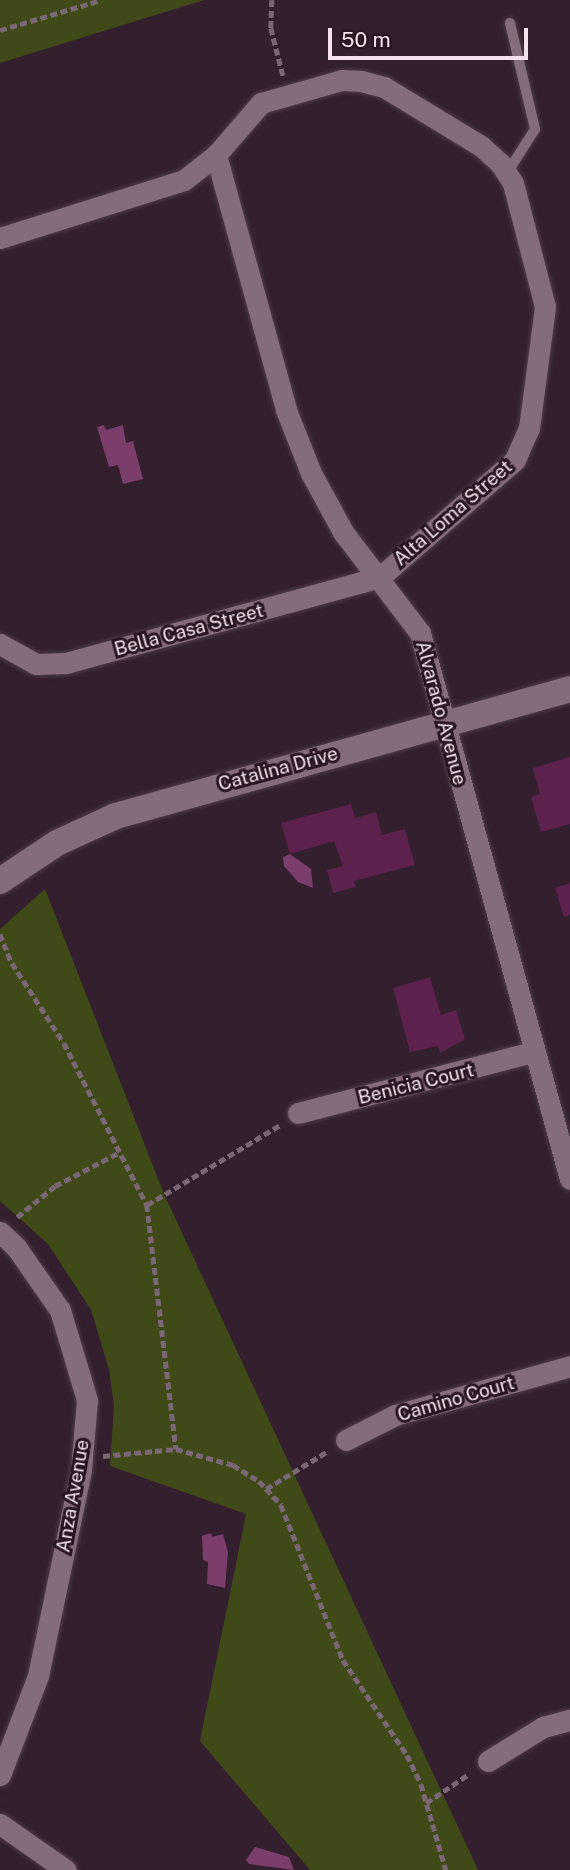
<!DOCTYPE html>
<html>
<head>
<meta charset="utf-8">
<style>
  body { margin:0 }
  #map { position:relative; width:570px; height:1870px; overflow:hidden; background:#331f2d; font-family:"Public Sans",sans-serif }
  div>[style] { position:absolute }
  .green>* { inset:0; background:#3f4a18 }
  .water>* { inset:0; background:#7b3d6a }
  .building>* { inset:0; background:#5c214d }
  .path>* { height:4.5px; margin-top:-2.25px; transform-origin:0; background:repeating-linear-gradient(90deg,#796774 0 7px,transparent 0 10.5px) }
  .roads { filter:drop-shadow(0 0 2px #4e3c49) drop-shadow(0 0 2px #4e3c49) }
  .service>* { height:10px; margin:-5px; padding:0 5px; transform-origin:5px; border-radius:5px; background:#856c7d }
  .minor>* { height:21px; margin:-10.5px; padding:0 10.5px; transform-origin:10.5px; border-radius:10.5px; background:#856c7d }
  .tertiary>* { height:26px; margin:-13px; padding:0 13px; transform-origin:13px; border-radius:13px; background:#856c7d }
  span { translate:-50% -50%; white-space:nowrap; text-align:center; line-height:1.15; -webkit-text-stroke:6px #291523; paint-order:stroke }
  .street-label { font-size:19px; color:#f1e2ec }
  .scale { position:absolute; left:328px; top:28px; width:200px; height:32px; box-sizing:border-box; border:4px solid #f1e2ec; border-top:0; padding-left:9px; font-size:21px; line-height:24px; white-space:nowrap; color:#f1e2ec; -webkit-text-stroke:5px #291523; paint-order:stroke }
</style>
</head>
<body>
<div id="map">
  <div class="green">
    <i style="clip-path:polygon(0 0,204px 0,0 63px)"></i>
    <i style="clip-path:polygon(45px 889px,164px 1194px,478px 1870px,310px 1870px,200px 1741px,246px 1514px,110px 1466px,114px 1406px,109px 1369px,91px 1310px,48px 1244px,0 1201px,0 929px)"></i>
  </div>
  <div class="water">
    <i style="clip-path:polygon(104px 425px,106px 430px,123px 425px,126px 443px,133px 441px,143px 479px,123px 484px,118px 465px,109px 467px,97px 427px)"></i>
    <i style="clip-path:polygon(290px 854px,311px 869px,313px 888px,298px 882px,284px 866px,283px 857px)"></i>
    <i style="clip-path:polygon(211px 1533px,212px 1537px,223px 1534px,228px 1552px,225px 1588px,207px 1584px,208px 1562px,203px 1560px,202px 1536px)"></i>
    <i style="clip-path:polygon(255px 1847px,289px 1857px,294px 1870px,249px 1864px,246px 1860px)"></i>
  </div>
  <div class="building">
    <i style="clip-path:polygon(570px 757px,570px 824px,541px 832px,531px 797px,540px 794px,533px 768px)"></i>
    <i style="clip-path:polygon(351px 804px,355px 818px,376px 812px,382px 835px,405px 829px,415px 865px,354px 881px,356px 887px,333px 893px,327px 870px,343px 866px,334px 841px,290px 854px,281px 823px)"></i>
    <i style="clip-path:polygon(570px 883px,570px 915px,564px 917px,555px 888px)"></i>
    <i style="clip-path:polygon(430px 977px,441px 1015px,456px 1010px,465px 1039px,440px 1053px,438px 1046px,410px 1052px,393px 988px)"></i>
  </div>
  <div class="path">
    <i style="left:272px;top:0;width:28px;rotate:92deg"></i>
    <i style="left:271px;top:28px;width:49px;rotate:75.7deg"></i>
    <i style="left:0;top:30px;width:105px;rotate:-16.5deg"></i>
    <i style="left:0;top:934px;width:31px;rotate:68deg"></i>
    <i style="left:12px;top:963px;width:95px;rotate:57deg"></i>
    <i style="left:64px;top:1043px;width:182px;rotate:62.9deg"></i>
    <i style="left:147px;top:1205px;width:246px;rotate:83.2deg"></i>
    <i style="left:176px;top:1449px;width:59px;rotate:15.7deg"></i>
    <i style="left:233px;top:1465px;width:31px;rotate:32deg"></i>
    <i style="left:259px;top:1481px;width:33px;rotate:47deg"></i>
    <i style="left:281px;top:1505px;width:167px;rotate:68.2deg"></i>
    <i style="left:343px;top:1660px;width:115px;rotate:56deg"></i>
    <i style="left:407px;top:1755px;width:32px;rotate:64deg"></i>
    <i style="left:421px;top:1784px;width:90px;rotate:73.8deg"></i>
    <i style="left:147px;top:1205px;width:155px;rotate:-31deg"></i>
    <i style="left:17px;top:1217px;width:49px;rotate:-39.2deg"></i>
    <i style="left:55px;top:1186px;width:73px;rotate:-27.6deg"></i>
    <i style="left:103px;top:1456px;width:73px;rotate:-5.5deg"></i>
    <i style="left:266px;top:1489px;width:73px;rotate:-31.5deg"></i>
    <i style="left:426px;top:1803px;width:52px;rotate:-34deg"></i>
  </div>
  <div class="roads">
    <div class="service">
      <i style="left:507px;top:173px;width:52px;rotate:-57.5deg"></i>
      <i style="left:535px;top:129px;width:109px;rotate:-103.3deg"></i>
    </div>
    <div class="minor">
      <i style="left:216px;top:155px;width:264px;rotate:74.6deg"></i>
      <i style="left:286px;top:410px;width:68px;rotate:68.4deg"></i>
      <i style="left:311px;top:473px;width:67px;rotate:61.5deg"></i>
      <i style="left:343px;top:532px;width:127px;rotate:52.7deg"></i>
      <i style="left:420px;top:633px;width:566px;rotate:74.64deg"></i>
      <i style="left:0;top:238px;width:193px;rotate:-17.5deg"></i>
      <i style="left:184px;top:180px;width:41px;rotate:-38deg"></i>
      <i style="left:216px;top:155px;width:69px;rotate:-49.1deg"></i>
      <i style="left:261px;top:103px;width:84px;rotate:-15.9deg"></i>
      <i style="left:342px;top:80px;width:19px;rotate:3deg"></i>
      <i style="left:361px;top:81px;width:24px;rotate:15deg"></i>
      <i style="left:384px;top:87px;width:114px;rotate:31.3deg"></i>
      <i style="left:481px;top:146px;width:25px;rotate:42deg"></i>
      <i style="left:500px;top:163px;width:24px;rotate:57deg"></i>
      <i style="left:513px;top:183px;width:128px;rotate:75.5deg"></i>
      <i style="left:545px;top:307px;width:122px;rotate:97.5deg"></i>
      <i style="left:529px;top:428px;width:35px;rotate:114deg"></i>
      <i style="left:515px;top:460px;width:179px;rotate:139.1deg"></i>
      <i style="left:380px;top:577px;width:327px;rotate:164.7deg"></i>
      <i style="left:65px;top:663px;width:29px;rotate:178deg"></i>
      <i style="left:36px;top:664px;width:41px;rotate:-150.9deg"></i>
      <i style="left:298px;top:1113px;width:243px;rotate:-14.6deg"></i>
      <i style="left:0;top:1232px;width:22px;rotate:43deg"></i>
      <i style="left:16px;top:1247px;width:77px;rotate:55.1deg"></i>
      <i style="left:60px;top:1310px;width:94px;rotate:73.3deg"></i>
      <i style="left:87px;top:1400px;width:70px;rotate:94.9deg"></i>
      <i style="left:81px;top:1470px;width:210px;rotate:101.8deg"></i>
      <i style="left:38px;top:1676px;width:106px;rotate:111deg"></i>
      <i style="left:346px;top:1440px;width:55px;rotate:-27deg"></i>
      <i style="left:395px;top:1415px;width:182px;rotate:-15.6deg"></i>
      <i style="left:488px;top:1761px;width:65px;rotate:-31.7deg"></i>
      <i style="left:543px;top:1727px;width:28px;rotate:-15deg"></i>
      <i style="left:0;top:1824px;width:80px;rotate:34.9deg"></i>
    </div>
    <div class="tertiary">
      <i style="left:0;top:881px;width:69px;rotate:-33.7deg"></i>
      <i style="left:57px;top:843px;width:65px;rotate:-24.6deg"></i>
      <i style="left:116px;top:816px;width:471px;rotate:-15.6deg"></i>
    </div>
  </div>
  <div class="street-label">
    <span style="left:453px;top:513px;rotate:-41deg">Alta Loma Street</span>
    <span style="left:189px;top:630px;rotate:-15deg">Bella Casa Street</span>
    <span style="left:441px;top:713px;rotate:75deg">Alvarado Avenue</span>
    <span style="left:278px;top:769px;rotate:-15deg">Catalina Drive</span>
    <span style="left:416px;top:1084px;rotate:-14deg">Benicia Court</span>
    <span style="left:456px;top:1399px;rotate:-16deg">Camino Court</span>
    <span style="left:73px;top:1496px;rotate:-80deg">Anza Avenue</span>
  </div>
  <div class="scale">50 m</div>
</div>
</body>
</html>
